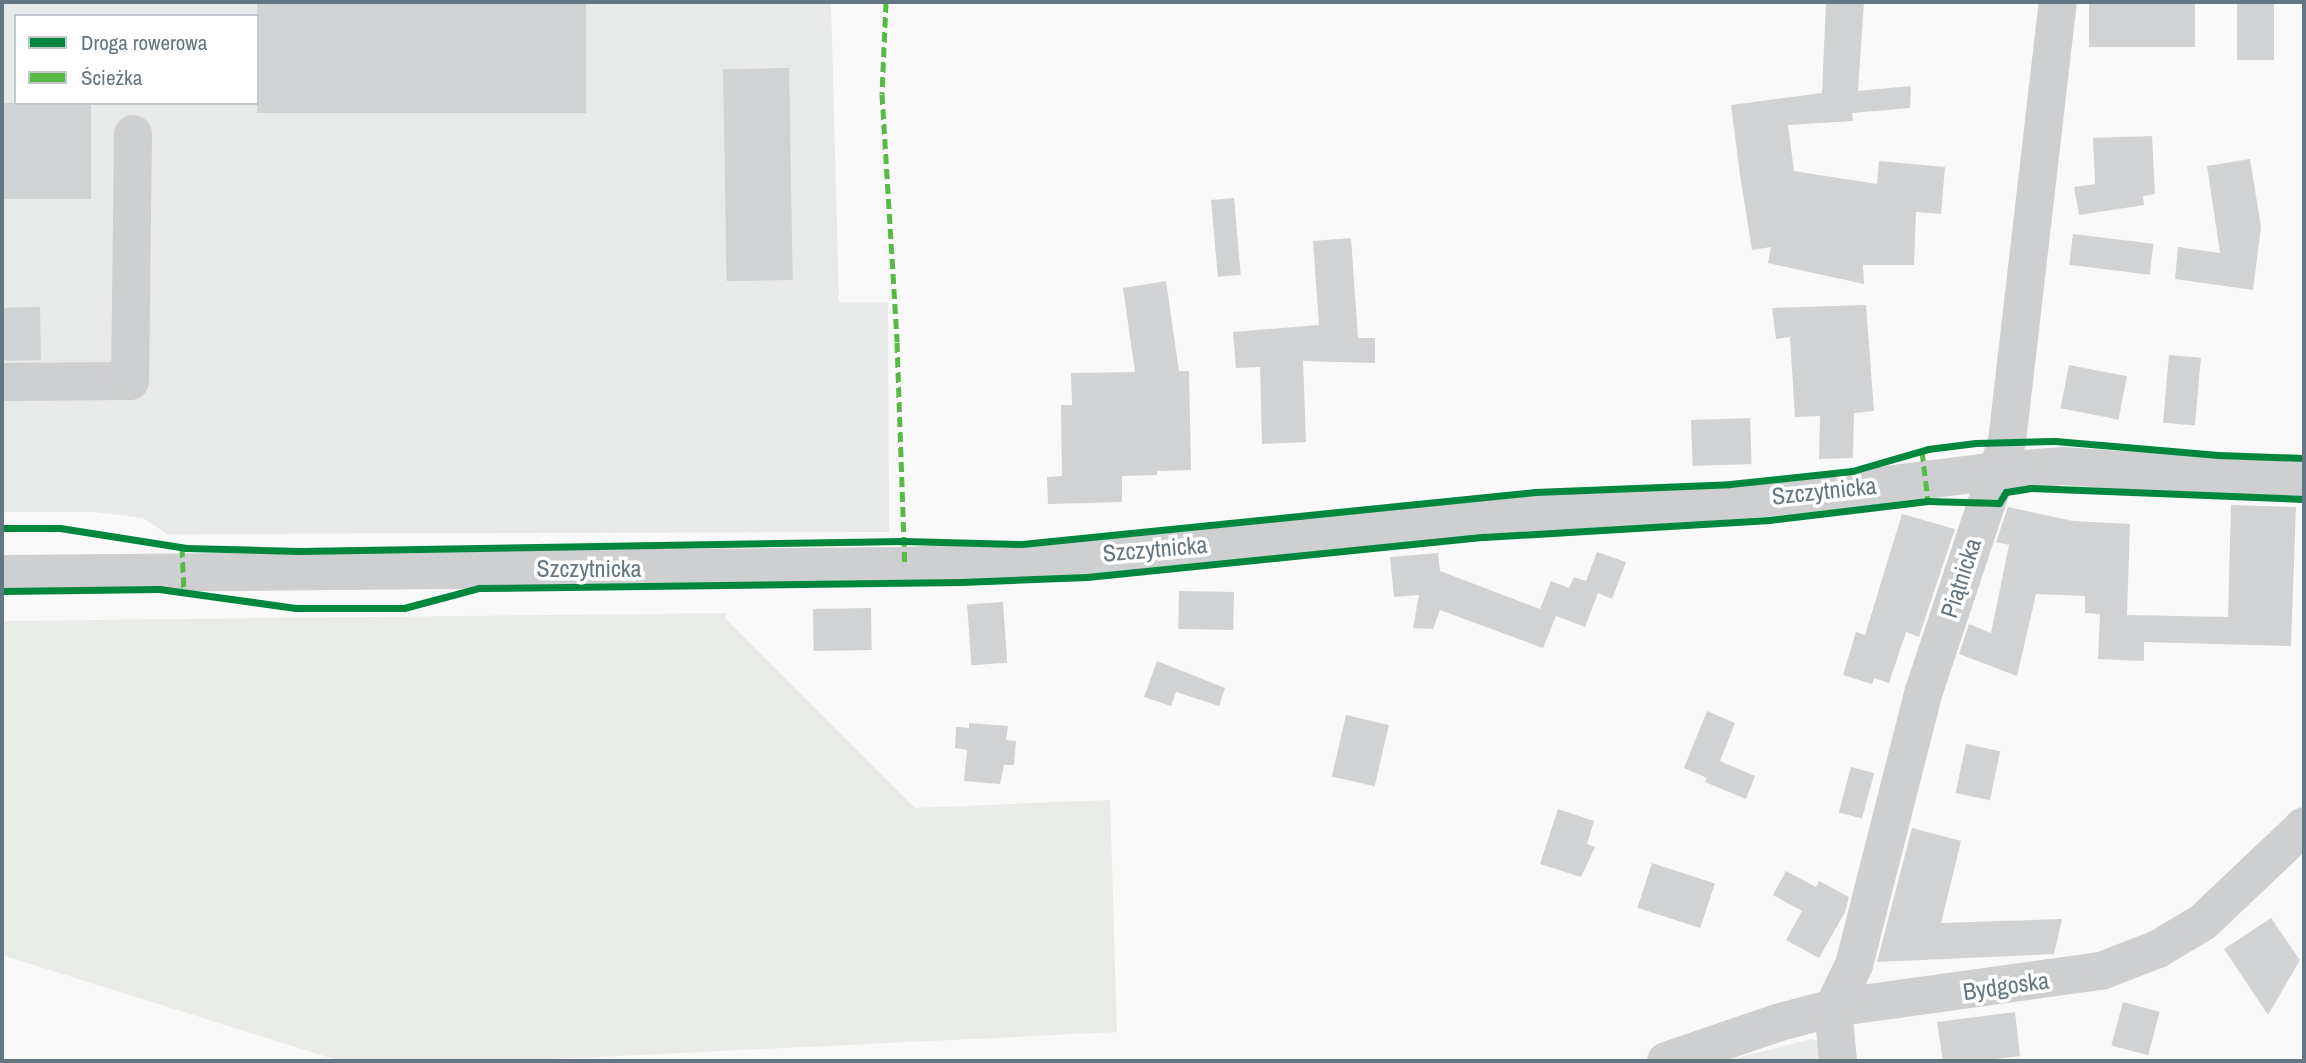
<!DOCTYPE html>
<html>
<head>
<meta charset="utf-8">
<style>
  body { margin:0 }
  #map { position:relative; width:2306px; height:1063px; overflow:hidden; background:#f9f9f9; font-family:"Archivo Narrow",sans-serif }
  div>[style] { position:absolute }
  .built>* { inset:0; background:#e8e9e9 }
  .green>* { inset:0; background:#e8ebe6 }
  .building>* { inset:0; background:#d0d2d3; transform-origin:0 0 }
  .minor>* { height:38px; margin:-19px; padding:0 19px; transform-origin:19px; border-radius:19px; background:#cecfd0 }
  .quiet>* { height:5px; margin-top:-2.5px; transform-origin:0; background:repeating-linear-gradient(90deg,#58b947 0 10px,transparent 0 15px) }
  .cycleway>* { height:7px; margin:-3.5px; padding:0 3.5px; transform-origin:3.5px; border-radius:3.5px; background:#00873e }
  span { translate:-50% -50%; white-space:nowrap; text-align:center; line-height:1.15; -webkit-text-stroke:7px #fff; paint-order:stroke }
  .street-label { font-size:24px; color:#657683 }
  .frame { position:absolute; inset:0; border:4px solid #657683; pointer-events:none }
  .legend { position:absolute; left:14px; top:14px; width:245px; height:91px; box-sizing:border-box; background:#fff; border:2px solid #c1c8cd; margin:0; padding:9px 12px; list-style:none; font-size:21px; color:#657683 }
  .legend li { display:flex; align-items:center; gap:14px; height:35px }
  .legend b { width:35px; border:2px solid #c1c8cd }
</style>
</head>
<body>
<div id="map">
  <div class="built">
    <i style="clip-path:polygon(evenodd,2px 2px,831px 2px,839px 302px,888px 302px,889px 532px,167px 534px,143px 518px,95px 512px,2px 512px,2px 2px,16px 16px,257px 16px,257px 103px,16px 103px,16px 16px)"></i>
    <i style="clip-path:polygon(1812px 1039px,1822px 1043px,1825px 1061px,1724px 1061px)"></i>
  </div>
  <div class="green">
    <i style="clip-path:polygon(726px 613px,725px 618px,915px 808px,1110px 800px,1117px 1032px,513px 1061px,340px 1061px,2px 955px,2px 621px)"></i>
  </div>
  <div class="building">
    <i style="left:257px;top:2px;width:329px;height:111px"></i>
    <i style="clip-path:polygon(1826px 2px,1864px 2px,1858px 91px,1911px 86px,1910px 108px,1852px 113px,1853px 121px,1788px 125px,1794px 171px,1877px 184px,1879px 161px,1945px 167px,1941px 214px,1916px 212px,1914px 265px,1863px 265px,1864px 284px,1768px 263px,1771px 247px,1752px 250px,1740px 175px,1731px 105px,1822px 93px)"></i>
    <i style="left:2089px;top:2px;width:106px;height:45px"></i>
    <i style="left:2237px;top:2px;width:37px;height:58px"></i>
    <i style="left:789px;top:68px;width:212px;height:66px;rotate:89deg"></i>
    <i style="left:2px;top:103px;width:89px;height:96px"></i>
    <i style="clip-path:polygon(2152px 136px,2155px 194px,2143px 196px,2144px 205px,2079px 215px,2074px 187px,2095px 184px,2093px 138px)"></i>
    <i style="clip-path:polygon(2250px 159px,2261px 227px,2253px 290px,2175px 279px,2178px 247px,2220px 253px,2207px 166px)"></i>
    <i style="left:1234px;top:198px;width:77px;height:23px;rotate:85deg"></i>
    <i style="left:2073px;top:234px;width:81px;height:31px;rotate:7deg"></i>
    <i style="clip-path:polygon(1351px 238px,1358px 338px,1375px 338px,1375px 363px,1303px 361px,1306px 442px,1262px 444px,1260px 367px,1236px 368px,1233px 332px,1319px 325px,1313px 241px)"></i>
    <i style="clip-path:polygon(1166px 281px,1179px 371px,1189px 371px,1191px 470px,1157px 471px,1157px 475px,1122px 476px,1122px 502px,1048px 504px,1047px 477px,1062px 476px,1061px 405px,1072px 405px,1071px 373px,1135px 372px,1123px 288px)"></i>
    <i style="clip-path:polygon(1866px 305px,1874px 411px,1854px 413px,1853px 458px,1819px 459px,1820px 416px,1795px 417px,1790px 337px,1776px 339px,1772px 308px)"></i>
    <i style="left:40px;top:307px;width:53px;height:38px;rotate:89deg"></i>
    <i style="left:2169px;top:355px;width:32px;height:68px;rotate:5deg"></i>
    <i style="left:2069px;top:365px;width:59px;height:44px;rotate:11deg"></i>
    <i style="left:1750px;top:418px;width:46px;height:59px;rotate:88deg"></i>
    <i style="clip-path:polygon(2231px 505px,2296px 507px,2291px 646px,2144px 642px,2144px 661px,2098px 659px,2100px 614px,2085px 613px,2085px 596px,2036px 594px,2017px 676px,1959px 654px,1969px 624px,1991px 633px,2009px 545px,1996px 542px,2008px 507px,2073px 521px,2130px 524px,2127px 615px,2228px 617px)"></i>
    <i style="clip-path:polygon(1902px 514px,1955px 529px,1919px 637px,1906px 632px,1889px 683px,1874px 678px,1872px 684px,1843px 675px,1856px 632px,1865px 635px)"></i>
    <i style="clip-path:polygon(1597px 552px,1626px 562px,1612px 599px,1598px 593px,1585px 627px,1556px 616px,1543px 648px,1440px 610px,1433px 629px,1413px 628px,1419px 595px,1394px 597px,1390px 557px,1438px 553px,1440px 571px,1540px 609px,1551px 581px,1569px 588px,1574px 577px,1586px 581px)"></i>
    <i style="left:1179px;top:591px;width:55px;height:38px;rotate:1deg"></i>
    <i style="left:1003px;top:602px;width:61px;height:36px;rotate:86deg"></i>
    <i style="left:871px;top:608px;width:42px;height:58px;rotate:89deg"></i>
    <i style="clip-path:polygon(1157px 661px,1225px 688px,1219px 706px,1176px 692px,1171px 706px,1144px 697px)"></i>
    <i style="clip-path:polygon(1707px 711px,1735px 723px,1720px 761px,1755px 776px,1746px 799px,1705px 782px,1707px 778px,1684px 768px)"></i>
    <i style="left:1346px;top:715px;width:44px;height:63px;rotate:13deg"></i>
    <i style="clip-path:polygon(969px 723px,1008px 726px,1006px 740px,1016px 741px,1014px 765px,1004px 765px,1000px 784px,964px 781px,967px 750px,955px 748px,956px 727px,969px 728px)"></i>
    <i style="left:1966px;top:744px;width:35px;height:50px;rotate:12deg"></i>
    <i style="left:1851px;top:767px;width:24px;height:47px;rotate:15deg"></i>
    <i style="clip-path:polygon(1558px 809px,1594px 821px,1587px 844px,1595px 847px,1581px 877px,1540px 864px)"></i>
    <i style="clip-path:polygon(1912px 828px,1961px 841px,1941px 923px,2062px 919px,2054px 954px,1877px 962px)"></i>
    <i style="left:1652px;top:863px;width:66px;height:47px;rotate:18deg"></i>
    <i style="clip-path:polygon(1786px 871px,1816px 887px,1819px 881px,1849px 897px,1845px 912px,1819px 958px,1786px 940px,1802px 911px,1773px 895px)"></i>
    <i style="clip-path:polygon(2271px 918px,2300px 960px,2268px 1015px,2224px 949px)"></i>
    <i style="left:2123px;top:1002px;width:38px;height:45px;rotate:15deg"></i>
    <i style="clip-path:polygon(2015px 1012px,2020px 1056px,1979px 1061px,1943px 1061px,1937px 1022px)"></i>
  </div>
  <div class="minor">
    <i style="left:2px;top:382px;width:128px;rotate:-0.4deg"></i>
    <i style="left:130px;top:381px;width:247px;rotate:-89.3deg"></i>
    <i style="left:2px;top:574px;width:903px;rotate:-0.51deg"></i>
    <i style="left:905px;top:566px;width:130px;rotate:-2.6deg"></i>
    <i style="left:1035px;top:560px;width:472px;rotate:-5.2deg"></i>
    <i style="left:1505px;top:517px;width:300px;rotate:-4.2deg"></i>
    <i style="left:1804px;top:495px;width:194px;rotate:-7.1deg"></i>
    <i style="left:1997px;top:471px;width:66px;rotate:-4.3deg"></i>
    <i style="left:2063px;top:466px;width:184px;rotate:4deg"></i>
    <i style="left:2247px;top:479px;width:57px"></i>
    <i style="left:1666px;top:1061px;width:117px;rotate:-18.9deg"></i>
    <i style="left:1777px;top:1023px;width:58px;rotate:-15deg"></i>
    <i style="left:1833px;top:1008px;width:271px;rotate:-7.9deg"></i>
    <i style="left:2101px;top:971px;width:61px;rotate:-21.1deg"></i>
    <i style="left:2158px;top:949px;width:52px;rotate:-31deg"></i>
    <i style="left:2203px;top:922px;width:139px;rotate:-43.5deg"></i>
    <i style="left:1838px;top:1061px;width:53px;rotate:-95.4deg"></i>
    <i style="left:1833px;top:1008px;width:48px;rotate:-64deg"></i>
    <i style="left:1854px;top:965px;width:283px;rotate:-75.7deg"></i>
    <i style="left:1924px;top:691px;width:263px;rotate:-71.6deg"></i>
    <i style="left:2007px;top:441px;width:442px;rotate:-83.4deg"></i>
  </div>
  <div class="quiet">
    <i style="left:886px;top:2px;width:92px;rotate:92.5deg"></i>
    <i style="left:882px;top:94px;width:248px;rotate:86.5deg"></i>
    <i style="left:897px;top:342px;width:224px;rotate:88deg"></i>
    <i style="left:1922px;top:451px;width:50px;rotate:83.2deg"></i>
    <i style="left:182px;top:547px;width:45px;rotate:87.5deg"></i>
  </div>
  <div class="cycleway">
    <i style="left:2px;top:528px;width:58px"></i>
    <i style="left:60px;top:528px;width:128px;rotate:9deg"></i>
    <i style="left:186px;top:548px;width:113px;rotate:1.5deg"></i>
    <i style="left:299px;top:551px;width:605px;rotate:-0.95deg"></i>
    <i style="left:904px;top:541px;width:118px;rotate:1.5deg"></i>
    <i style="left:1022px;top:544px;width:516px;rotate:-5.79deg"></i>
    <i style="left:1535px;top:492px;width:195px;rotate:-2.3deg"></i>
    <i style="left:1730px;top:484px;width:123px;rotate:-6.1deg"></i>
    <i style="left:1852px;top:471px;width:79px;rotate:-16.1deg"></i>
    <i style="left:1928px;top:449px;width:48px;rotate:-7.1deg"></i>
    <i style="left:1976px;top:443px;width:79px;rotate:-1.5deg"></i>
    <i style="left:2055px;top:441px;width:164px;rotate:4.9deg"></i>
    <i style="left:2218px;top:455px;width:86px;rotate:2deg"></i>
    <i style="left:2px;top:591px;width:157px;rotate:-0.7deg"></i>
    <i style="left:159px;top:589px;width:138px;rotate:7.9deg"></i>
    <i style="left:296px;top:608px;width:108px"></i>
    <i style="left:404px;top:608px;width:78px;rotate:-14.9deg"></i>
    <i style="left:479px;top:588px;width:483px;rotate:-0.7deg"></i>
    <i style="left:962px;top:582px;width:125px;rotate:-2.3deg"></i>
    <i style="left:1087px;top:577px;width:399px;rotate:-5.8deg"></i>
    <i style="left:1484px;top:537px;width:286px;rotate:-3.4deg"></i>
    <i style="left:1769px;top:520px;width:160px;rotate:-6.8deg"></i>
    <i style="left:1928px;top:501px;width:71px;rotate:1.6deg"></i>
    <i style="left:1999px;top:503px;width:13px;rotate:-58deg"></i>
    <i style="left:2006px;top:492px;width:24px;rotate:-9deg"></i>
    <i style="left:2030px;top:488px;width:274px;rotate:2.3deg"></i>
  </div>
  <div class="street-label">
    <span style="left:1824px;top:491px;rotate:-6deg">Szczytnicka</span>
    <span style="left:1155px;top:549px;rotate:-5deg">Szczytnicka</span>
    <span style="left:589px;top:569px">Szczytnicka</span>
    <span style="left:1961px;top:578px;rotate:-72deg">Piątnicka</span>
    <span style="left:2006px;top:986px;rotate:-8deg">Bydgoska</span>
  </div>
  <div class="frame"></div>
  <ul class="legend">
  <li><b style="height:9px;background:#00873e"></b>Droga rowerowa</li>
  <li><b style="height:9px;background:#58b947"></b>Ścieżka</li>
  </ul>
</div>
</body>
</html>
